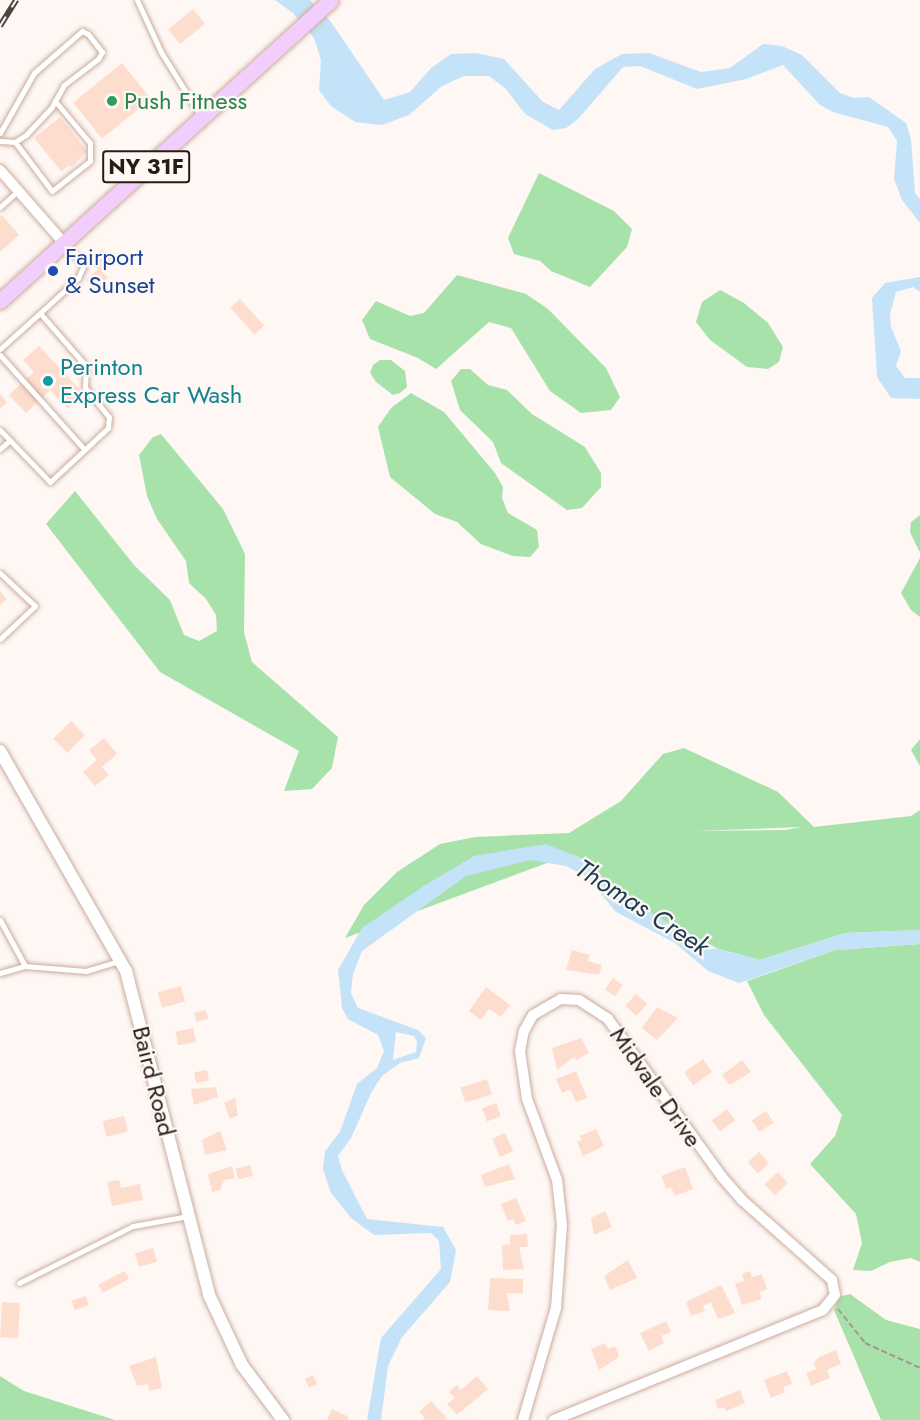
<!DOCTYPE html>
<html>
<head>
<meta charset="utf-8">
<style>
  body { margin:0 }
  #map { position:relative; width:920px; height:1420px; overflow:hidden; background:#fef7f4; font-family:Jost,sans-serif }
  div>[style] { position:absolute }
  .green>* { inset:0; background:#a7e2ab }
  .water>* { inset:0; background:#c4e3f8 }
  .building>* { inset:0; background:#fdddcd; transform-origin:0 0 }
  .path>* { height:2px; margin-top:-1px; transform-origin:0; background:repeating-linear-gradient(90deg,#a19894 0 6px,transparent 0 9px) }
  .roads { filter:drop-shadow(0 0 2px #cbac9d) drop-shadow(0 0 2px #cbac9d) }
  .service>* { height:5px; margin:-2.5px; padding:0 2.5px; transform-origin:2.5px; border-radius:2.5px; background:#fff }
  .minor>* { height:10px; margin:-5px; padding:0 5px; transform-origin:5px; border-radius:5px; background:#fff }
  .tertiary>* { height:12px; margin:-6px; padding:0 6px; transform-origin:6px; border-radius:6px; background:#fff }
  .primary>* { height:15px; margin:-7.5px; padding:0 7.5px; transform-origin:7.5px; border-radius:7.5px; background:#f2cefd }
  .rail>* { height:6px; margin-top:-3px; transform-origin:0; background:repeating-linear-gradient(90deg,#fef7f4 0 11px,#4f4440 0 22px); box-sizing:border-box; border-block:2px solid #4f4440 }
  .dots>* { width:16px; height:16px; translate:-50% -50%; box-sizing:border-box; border:3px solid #fef7f4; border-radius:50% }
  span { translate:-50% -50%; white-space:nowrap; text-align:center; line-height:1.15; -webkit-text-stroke:4.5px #fef7f4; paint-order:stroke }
  .shield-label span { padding:2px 4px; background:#fef7f4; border:2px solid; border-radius:4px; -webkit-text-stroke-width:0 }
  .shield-label { font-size:22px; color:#271b16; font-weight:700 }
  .leisure-label { font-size:24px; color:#27864d }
  .left { translate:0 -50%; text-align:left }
  .transit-label { font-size:24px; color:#164399 }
  .culture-label { font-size:24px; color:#0d838f }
  .street-label { font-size:24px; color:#271b16 }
  .water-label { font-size:26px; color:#193d52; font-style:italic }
</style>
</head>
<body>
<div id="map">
  <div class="green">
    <i style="clip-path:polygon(539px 173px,614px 211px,632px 229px,627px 247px,590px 287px,551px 271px,540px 261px,514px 254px,508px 238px)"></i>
    <i style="clip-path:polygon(457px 275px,526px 294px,548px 309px,606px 368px,620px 397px,611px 410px,581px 413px,550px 391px,511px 328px,489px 322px,436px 369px,418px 358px,370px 339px,362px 320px,376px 301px,410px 316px,424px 313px)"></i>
    <i style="clip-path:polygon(720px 290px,744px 303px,768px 323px,783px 347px,779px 362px,768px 369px,747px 367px,710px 340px,696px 322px,702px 302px)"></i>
    <i style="clip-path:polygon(380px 360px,391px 360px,405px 371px,407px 387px,400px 393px,393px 395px,376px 382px,370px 373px,373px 365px)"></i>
    <i style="clip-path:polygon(461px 369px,470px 369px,488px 385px,507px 390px,532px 414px,585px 447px,601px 473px,601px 487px,582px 508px,567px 510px,501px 463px,493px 442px,460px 410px,451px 381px)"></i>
    <i style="clip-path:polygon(411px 393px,444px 412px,495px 473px,503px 487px,502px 498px,508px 513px,537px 530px,539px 547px,530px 557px,513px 556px,481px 544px,457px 522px,435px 514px,390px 477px,378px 427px,391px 408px)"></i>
    <i style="clip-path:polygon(161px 434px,223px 509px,245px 554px,244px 632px,252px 662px,338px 737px,332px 768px,312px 789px,284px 791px,299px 751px,160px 672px,46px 524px,75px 491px,134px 565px,170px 600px,184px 635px,199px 641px,217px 631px,216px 615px,206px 599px,189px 583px,186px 561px,157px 519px,147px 496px,139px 455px,153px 437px)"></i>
    <i style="clip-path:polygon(920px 515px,920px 551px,919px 551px,910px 532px,911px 522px)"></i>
    <i style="clip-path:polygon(920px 558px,920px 617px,911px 610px,901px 593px)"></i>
    <i style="clip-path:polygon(920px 739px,920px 766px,911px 750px)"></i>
    <i style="clip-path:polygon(evenodd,684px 748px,778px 792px,814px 827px,911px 816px,920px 810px,920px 930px,845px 933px,760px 960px,719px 949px,670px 924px,623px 897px,585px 860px,571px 854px,345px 938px,364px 905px,397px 872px,440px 844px,475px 837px,569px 833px,621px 801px,663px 754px,684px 748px,802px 827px,785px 830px,694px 831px,802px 827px)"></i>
    <i style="clip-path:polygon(920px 944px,920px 1262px,911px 1258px,890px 1262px,871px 1271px,853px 1270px,862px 1243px,856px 1214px,810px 1164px,835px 1136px,842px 1115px,764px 1015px,747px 981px,835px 950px)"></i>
    <i style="clip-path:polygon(850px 1294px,886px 1320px,920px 1329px,920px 1420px,881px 1420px,834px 1310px,839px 1297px)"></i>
    <i style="clip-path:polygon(0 1376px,24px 1391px,115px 1420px,0 1420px)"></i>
  </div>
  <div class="water">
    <i style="clip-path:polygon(275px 0,310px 0,331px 22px,384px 100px,410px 92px,431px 68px,451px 54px,476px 53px,504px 59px,543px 102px,559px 110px,595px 69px,622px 54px,649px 53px,701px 72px,730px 68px,763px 44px,782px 46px,802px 55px,840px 93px,854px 98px,869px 97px,906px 123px,911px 139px,915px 193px,920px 199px,920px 223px,902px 200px,894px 179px,897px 141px,888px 127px,833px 112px,820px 105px,783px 65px,746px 79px,697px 89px,640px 66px,623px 67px,578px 119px,566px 128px,553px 130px,525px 114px,506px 89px,489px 76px,464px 76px,442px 86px,409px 115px,382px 125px,355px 122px,331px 106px,319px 90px,321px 60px,314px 38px,293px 13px)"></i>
    <i style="clip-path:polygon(920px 277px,920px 292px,913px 287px,896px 292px,890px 314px,891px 327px,901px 351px,896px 366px,905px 378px,920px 378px,920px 399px,891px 398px,877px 377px,872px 298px,885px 283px)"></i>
    <i style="clip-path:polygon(evenodd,546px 844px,585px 860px,623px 897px,670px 924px,719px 949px,760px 960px,845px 933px,920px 930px,920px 944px,835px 950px,739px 983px,708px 971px,675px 943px,616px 912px,587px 877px,566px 866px,530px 860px,466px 876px,362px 951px,353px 974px,351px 993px,358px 1008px,418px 1030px,426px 1038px,419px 1058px,400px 1063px,382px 1076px,372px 1091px,351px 1138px,338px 1156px,342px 1170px,367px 1219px,443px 1227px,456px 1250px,450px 1282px,402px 1337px,388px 1366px,381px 1420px,367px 1420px,381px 1338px,441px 1269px,439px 1241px,431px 1233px,374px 1235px,351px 1218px,331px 1193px,323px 1169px,325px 1151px,340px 1132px,357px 1084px,377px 1068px,384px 1051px,378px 1035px,348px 1019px,342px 1008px,338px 970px,362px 928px,422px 887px,474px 856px,546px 844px,396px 1032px,414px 1036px,417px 1042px,416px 1052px,393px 1060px,396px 1032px)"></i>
  </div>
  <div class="building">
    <i style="left:193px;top:9px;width:19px;height:32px;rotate:51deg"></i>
    <i style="left:122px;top:63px;width:46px;height:63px;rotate:51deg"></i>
    <i style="clip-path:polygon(60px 117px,87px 151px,72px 167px,70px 165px,61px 171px,34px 138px)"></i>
    <i style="clip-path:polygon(2px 215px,19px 235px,0 252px,0 217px)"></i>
    <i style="clip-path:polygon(102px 249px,115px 262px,103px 273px,108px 278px,96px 290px,86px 280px,98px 269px,90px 261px)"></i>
    <i style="left:240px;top:299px;width:36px;height:13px;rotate:48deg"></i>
    <i style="clip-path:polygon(39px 346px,84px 394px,68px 409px,50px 390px,26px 413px,9px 395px,34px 372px,23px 360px)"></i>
    <i style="clip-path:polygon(0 394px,7px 402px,0 409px)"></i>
    <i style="clip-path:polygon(0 591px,7px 599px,0 605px)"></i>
    <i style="left:71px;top:721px;width:20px;height:25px;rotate:45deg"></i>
    <i style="clip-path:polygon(104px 738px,117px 754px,102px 767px,109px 775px,95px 786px,83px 772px,97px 760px,89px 750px)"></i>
    <i style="clip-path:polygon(572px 950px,590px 955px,588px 961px,602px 965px,599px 975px,566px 970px)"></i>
    <i style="left:613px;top:978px;width:12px;height:14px;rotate:35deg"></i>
    <i style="left:181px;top:986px;width:16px;height:24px;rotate:75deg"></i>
    <i style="clip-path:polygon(486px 987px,510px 1005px,501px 1017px,489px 1009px,481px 1020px,469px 1011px)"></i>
    <i style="left:636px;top:994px;width:15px;height:16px;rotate:42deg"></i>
    <i style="clip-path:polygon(657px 1007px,678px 1018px,657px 1040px,642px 1028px)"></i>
    <i style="left:206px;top:1010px;width:9px;height:12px;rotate:77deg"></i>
    <i style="left:193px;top:1028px;width:14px;height:18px;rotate:78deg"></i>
    <i style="clip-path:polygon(581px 1038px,589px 1053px,576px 1060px,574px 1057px,557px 1070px,552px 1048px)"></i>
    <i style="left:703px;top:1059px;width:16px;height:23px;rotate:55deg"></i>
    <i style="clip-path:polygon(742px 1060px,751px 1072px,730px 1085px,722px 1075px)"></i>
    <i style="left:207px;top:1070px;width:11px;height:13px;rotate:80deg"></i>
    <i style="clip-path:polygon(576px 1071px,587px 1098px,576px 1102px,570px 1089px,562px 1093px,556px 1079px)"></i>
    <i style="left:487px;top:1079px;width:16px;height:28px;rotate:72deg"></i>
    <i style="clip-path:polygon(216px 1087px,218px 1097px,194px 1105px,191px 1089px)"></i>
    <i style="clip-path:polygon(235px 1098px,238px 1115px,230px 1119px,224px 1103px)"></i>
    <i style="left:496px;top:1103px;width:14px;height:15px;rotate:69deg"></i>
    <i style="left:727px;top:1109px;width:14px;height:19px;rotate:54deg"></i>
    <i style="left:766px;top:1111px;width:14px;height:17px;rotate:56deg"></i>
    <i style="left:124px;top:1116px;width:16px;height:22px;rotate:76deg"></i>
    <i style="clip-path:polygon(596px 1129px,604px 1146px,583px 1156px,577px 1142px,582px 1140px,580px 1136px)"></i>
    <i style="clip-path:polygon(220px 1131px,227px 1150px,205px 1155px,202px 1140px)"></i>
    <i style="left:505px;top:1133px;width:20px;height:14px;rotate:66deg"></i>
    <i style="left:759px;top:1152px;width:15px;height:15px;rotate:48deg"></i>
    <i style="clip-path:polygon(509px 1164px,515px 1179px,485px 1187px,481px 1175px)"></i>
    <i style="left:250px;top:1165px;width:11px;height:15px;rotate:75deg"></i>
    <i style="clip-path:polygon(232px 1166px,235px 1178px,224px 1180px,220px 1190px,212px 1192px,208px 1174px)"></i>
    <i style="clip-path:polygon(685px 1167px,693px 1189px,675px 1196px,671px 1187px,666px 1189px,661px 1176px)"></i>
    <i style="left:778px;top:1172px;width:15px;height:18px;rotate:48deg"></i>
    <i style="clip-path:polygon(119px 1180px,121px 1188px,140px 1184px,143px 1200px,112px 1206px,107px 1182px)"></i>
    <i style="clip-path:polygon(516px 1198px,526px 1221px,516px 1225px,513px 1219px,508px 1221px,501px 1204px)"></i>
    <i style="clip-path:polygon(605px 1211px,612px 1227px,594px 1235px,591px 1218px)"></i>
    <i style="clip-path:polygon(527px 1234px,528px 1247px,519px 1247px,524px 1269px,503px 1270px,502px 1245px,510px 1244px,510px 1235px)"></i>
    <i style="left:153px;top:1248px;width:14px;height:19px;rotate:73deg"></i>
    <i style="clip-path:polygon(628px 1260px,637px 1278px,610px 1290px,604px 1276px)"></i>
    <i style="left:125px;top:1271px;width:9px;height:30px;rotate:63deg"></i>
    <i style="clip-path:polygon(750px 1271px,752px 1277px,762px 1274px,767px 1289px,759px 1292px,762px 1299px,742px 1305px,735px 1284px,744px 1281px,742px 1274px)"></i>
    <i style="clip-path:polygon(490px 1278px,523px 1279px,523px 1294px,507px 1293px,510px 1311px,488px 1310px)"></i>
    <i style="clip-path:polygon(721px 1285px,735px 1313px,718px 1319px,711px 1302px,703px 1306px,705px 1311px,691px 1316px,686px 1302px)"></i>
    <i style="left:86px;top:1296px;width:10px;height:15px;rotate:73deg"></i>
    <i style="left:2px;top:1302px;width:18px;height:35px;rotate:3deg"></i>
    <i style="clip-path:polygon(666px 1321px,671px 1332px,661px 1336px,664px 1343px,649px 1351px,640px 1333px)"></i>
    <i style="clip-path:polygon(605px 1343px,608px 1349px,615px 1346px,619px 1357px,599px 1370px,591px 1349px)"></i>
    <i style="clip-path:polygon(836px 1350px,841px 1364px,827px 1370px,830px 1378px,811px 1386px,806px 1373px,816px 1369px,814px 1362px,819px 1357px)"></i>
    <i style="clip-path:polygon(156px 1357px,162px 1388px,149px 1391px,148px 1384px,137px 1386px,129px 1366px)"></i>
    <i style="clip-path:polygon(787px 1371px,792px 1384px,783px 1387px,785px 1392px,771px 1398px,764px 1380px)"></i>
    <i style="left:313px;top:1375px;width:10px;height:9px;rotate:66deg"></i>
    <i style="clip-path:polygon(477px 1376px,488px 1389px,457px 1415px,447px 1404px,455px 1398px,449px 1392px,457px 1385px,461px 1390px)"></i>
    <i style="clip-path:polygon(740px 1390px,745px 1403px,726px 1411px,724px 1407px,718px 1409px,715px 1400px)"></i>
    <i style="clip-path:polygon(431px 1401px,447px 1418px,444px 1420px,422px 1420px,425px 1418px,419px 1412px)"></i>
    <i style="clip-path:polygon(332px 1409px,349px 1417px,347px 1420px,327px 1420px)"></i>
  </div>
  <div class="path">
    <i style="left:838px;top:1309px;width:43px;rotate:51.5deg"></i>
    <i style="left:865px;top:1343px;width:60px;rotate:24.4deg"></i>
  </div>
  <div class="roads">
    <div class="service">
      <i style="left:137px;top:0;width:57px;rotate:65.2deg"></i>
      <i style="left:161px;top:52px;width:74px;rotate:58.2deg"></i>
      <i style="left:0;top:133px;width:69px;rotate:-60.5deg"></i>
      <i style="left:34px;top:73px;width:64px;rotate:-41.2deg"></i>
      <i style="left:82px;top:31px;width:7px;rotate:27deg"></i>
      <i style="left:88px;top:34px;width:23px;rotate:52deg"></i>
      <i style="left:102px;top:52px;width:8px;rotate:120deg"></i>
      <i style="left:98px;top:59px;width:43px;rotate:142.6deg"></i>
      <i style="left:64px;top:85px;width:25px;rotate:119deg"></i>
      <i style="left:52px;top:107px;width:38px;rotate:133deg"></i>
      <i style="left:26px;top:135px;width:13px;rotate:148deg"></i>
      <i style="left:15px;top:142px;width:15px;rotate:-176deg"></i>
      <i style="left:15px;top:142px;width:61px;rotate:52.9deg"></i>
      <i style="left:52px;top:191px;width:48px;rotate:-38.3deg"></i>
      <i style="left:90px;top:161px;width:18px;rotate:-90deg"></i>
      <i style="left:90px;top:143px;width:55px;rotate:-129.8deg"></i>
      <i style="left:0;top:207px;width:24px;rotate:-42deg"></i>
      <i style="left:0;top:349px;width:54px;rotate:-42deg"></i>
      <i style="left:0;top:355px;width:127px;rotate:48.2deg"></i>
      <i style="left:0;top:430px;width:72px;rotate:46.1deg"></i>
      <i style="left:50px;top:482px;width:79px;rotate:-43deg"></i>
      <i style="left:108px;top:428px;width:11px;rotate:-85deg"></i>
      <i style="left:109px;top:417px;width:38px;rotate:-129deg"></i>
      <i style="left:85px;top:387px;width:21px;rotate:-87deg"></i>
      <i style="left:86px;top:366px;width:70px;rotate:-131deg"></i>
      <i style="left:40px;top:313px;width:52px;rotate:-42.6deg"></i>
      <i style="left:78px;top:278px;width:14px;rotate:-65deg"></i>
      <i style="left:84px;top:265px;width:28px;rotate:-132deg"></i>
      <i style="left:0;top:449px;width:13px;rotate:-42deg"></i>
      <i style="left:0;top:573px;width:48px;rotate:43.3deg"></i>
      <i style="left:35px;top:606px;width:48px;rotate:136.7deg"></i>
      <i style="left:0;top:920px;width:52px;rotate:61.5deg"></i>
      <i style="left:25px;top:966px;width:61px;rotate:4.7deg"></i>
      <i style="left:86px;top:971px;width:34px;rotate:-17deg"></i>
      <i style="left:0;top:973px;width:26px;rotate:-16deg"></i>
      <i style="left:19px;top:1283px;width:127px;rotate:-26.6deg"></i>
      <i style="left:133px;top:1226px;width:56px;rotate:-10.3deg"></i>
    </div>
    <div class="minor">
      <i style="left:0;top:170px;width:96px;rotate:48.8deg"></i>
      <i style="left:523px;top:1420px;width:117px;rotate:-73.6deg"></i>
      <i style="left:556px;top:1308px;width:83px;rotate:-85.9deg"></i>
      <i style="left:562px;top:1225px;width:45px;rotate:-96.3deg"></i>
      <i style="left:557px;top:1180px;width:86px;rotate:-110.3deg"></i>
      <i style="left:527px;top:1099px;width:49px;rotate:-98.3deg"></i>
      <i style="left:520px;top:1051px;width:20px;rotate:-79deg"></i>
      <i style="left:524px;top:1031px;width:18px;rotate:-61deg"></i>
      <i style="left:533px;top:1015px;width:32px;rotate:-30deg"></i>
      <i style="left:561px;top:999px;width:18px;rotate:3deg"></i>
      <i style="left:579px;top:1000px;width:35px;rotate:33deg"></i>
      <i style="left:608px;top:1019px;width:195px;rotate:54.2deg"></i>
      <i style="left:722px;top:1177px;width:30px;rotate:49deg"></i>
      <i style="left:742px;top:1200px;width:120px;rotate:41.6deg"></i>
      <i style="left:832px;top:1280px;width:15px;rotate:79deg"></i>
      <i style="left:835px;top:1295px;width:19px;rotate:129deg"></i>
      <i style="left:823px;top:1310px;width:291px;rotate:157.8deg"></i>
    </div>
    <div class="tertiary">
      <i style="left:0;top:751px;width:254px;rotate:60.2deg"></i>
      <i style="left:126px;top:971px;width:334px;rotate:75.6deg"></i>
      <i style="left:209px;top:1295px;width:77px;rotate:64.8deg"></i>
      <i style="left:242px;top:1365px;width:69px;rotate:53.3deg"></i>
    </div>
    <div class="primary">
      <i style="left:0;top:301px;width:447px;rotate:-42.3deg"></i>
    </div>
  </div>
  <div class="rail">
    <i style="left:0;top:26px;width:31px;rotate:-58deg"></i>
  </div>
  <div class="dots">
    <i style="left:112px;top:101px;background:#2e9e5b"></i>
    <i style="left:53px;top:271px;background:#1a4fb4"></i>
    <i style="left:48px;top:381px;background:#0f9aa8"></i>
  </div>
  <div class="shield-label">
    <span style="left:146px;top:167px">NY 31F</span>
  </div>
  <div class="leisure-label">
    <span class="left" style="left:124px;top:101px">Push Fitness</span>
  </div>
  <div class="transit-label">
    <span class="left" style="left:65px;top:271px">Fairport<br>&amp; Sunset</span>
  </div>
  <div class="culture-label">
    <span class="left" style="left:60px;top:381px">Perinton<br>Express Car Wash</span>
  </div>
  <div class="street-label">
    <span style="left:154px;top:1081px;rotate:76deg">Baird Road</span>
    <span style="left:656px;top:1087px;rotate:55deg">Midvale Drive</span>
  </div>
  <div class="water-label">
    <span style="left:642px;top:908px;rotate:33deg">Thomas Creek</span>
  </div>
</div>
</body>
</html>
